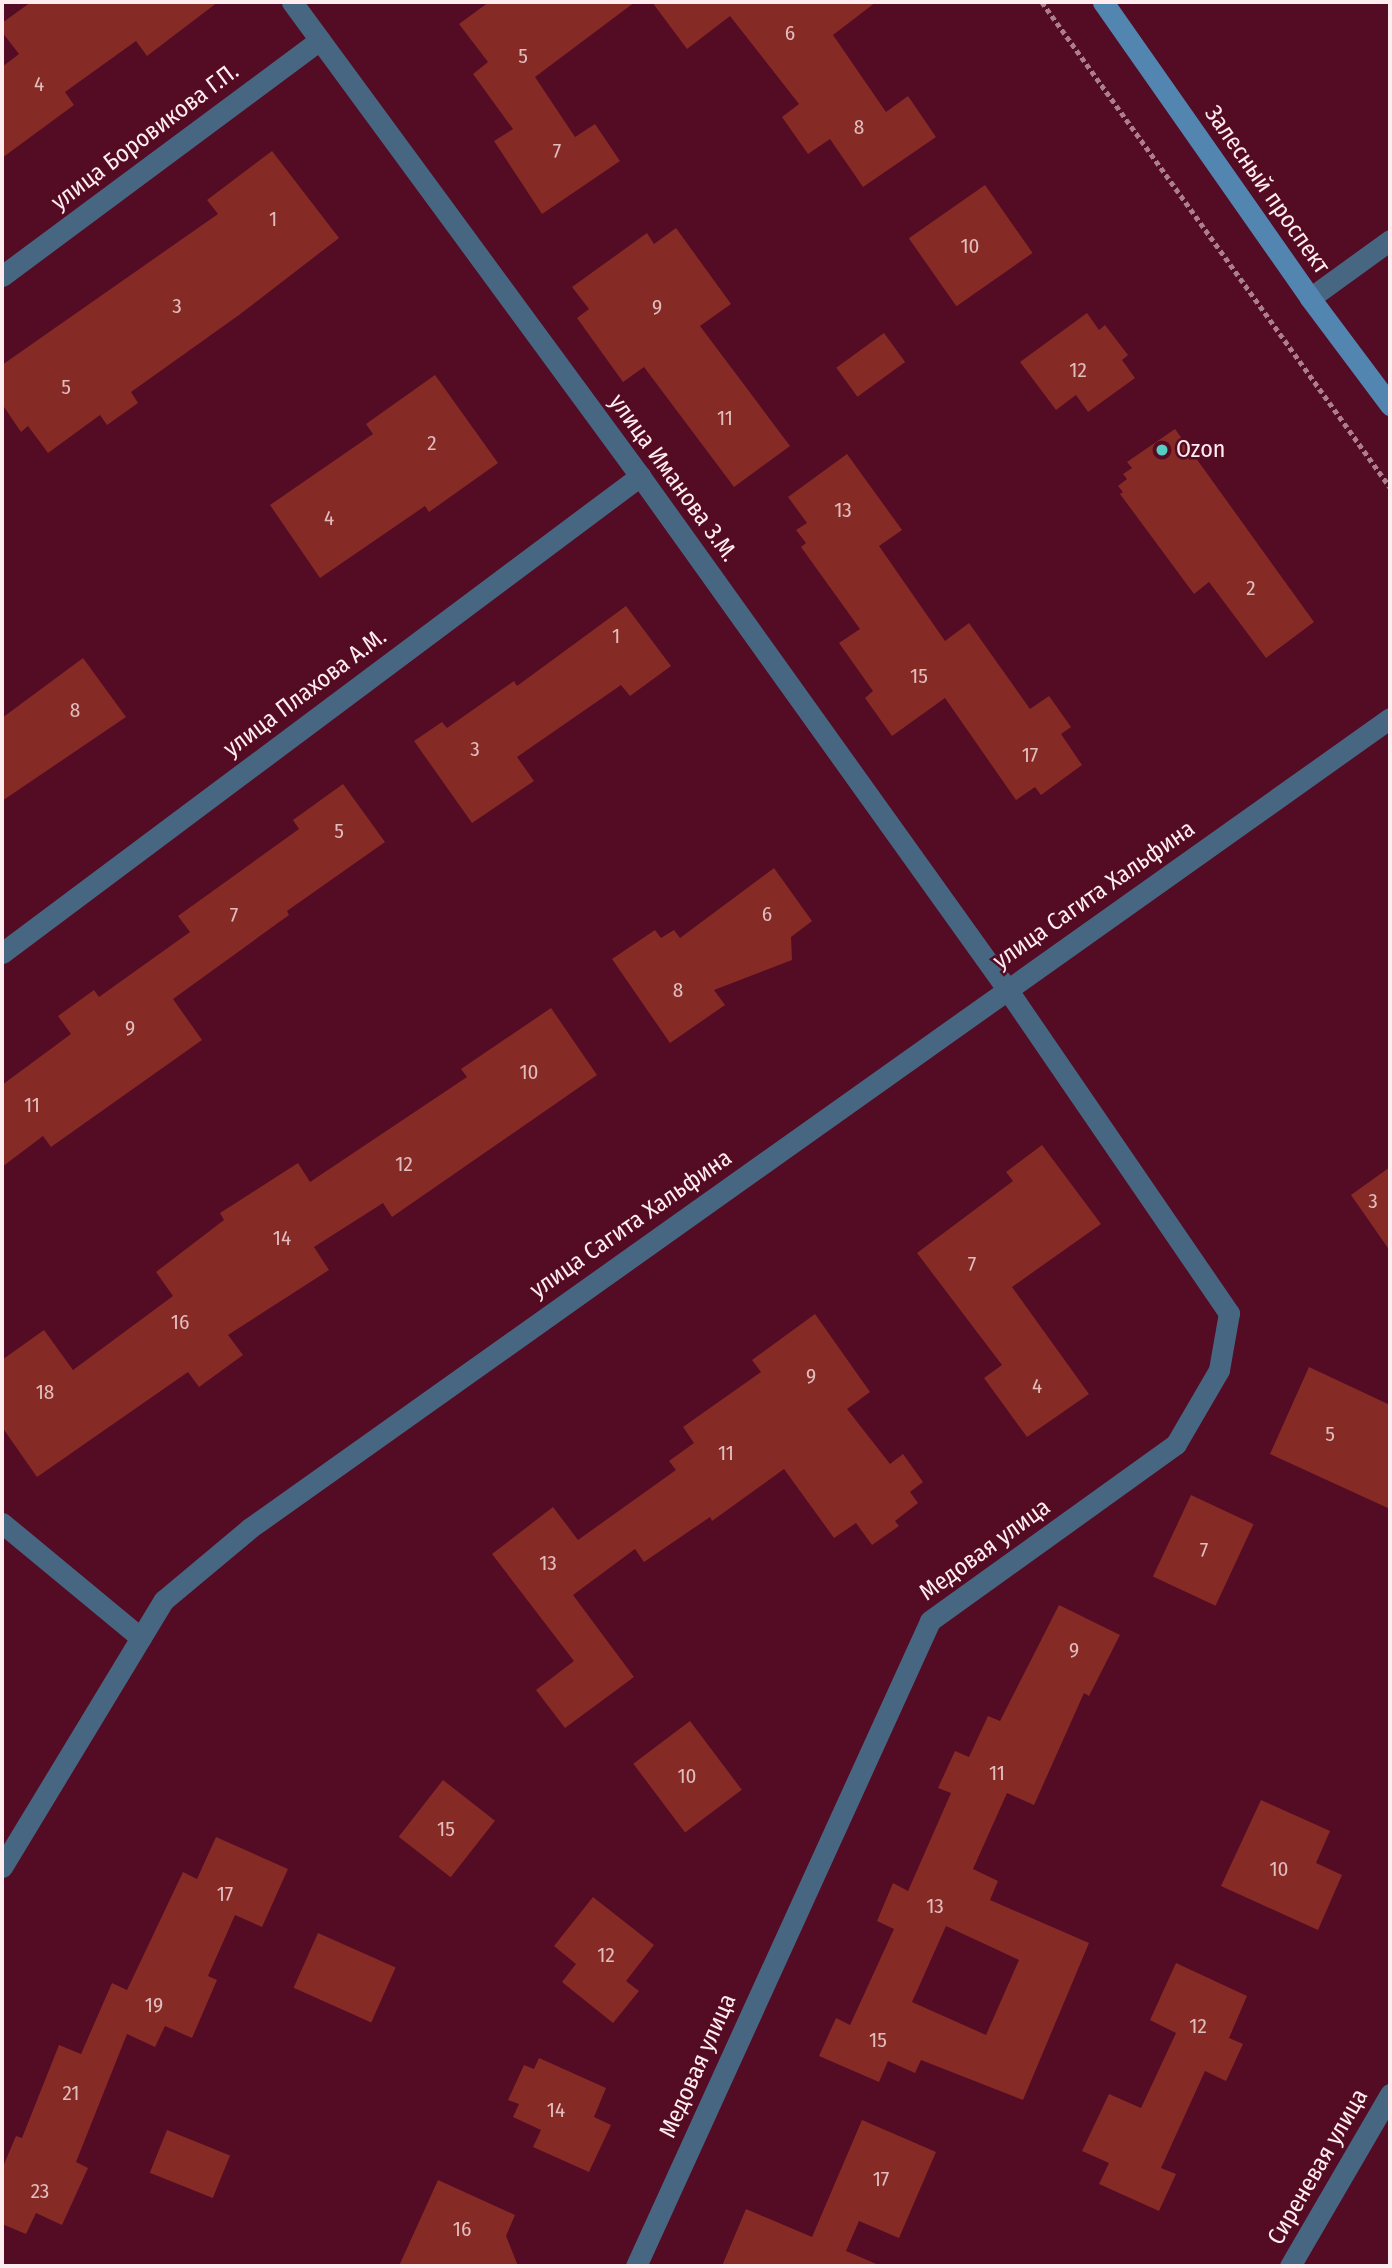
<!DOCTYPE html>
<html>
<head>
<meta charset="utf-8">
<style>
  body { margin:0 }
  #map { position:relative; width:1392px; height:2268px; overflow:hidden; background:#540b24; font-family:"Fira Sans Condensed",sans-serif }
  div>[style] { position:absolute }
  .building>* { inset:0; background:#862a26; transform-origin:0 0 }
  .path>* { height:4.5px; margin-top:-2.25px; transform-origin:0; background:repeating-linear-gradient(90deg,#ad7f8d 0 5px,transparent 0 8.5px) }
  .street>* { height:21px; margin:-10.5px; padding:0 10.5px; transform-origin:10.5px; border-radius:10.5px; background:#476681 }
  .secondary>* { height:21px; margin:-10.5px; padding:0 10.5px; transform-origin:10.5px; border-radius:10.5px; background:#5385b1 }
  .dots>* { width:19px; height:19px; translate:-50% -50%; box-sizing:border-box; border:4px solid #540b24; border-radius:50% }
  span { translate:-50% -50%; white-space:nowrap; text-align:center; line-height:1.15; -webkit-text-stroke:5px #540b24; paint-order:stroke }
  .number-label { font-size:21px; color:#e1bcbd }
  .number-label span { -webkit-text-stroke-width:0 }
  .street-label { font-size:24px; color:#ffecef }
  .poi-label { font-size:24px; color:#ffecef }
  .left { translate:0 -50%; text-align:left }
  .frame { position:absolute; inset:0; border:4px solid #ffecef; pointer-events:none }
</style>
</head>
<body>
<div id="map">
  <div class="building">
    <i style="clip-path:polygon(31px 2px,218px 2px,147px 56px,136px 41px,65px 92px,74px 105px,2px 158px,2px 67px,19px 54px,2px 32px,2px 23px)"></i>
    <i style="clip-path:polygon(489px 2px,635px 2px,535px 77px,575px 137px,595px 124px,620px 161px,542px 214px,494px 141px,513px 129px,473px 74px,488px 62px,459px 24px)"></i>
    <i style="clip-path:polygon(652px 2px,876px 2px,833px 35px,886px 112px,908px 96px,936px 137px,863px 187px,830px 139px,808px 154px,782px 117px,799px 104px,730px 16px,687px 49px)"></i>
    <i style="clip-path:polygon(272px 151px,339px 238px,239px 315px,131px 392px,138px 403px,107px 425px,100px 415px,48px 453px,28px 426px,21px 432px,2px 404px,2px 365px,218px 214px,207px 200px)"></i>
    <i style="left:985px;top:185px;width:83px;height:93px;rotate:55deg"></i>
    <i style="clip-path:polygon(676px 228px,731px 304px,700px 326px,790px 446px,734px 487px,644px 367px,623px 382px,577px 318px,589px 309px,572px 287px,647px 233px,654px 244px)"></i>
    <i style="clip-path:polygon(1087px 313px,1099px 330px,1105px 325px,1128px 355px,1122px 360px,1135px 378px,1088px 412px,1076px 395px,1056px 410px,1020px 362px)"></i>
    <i style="left:884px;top:333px;width:36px;height:59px;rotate:54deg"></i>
    <i style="clip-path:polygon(435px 375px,498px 463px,429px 512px,425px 506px,320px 578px,270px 505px,373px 434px,366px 424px)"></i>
    <i style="clip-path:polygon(1175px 429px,1314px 622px,1266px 658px,1209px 582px,1194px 594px,1120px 494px,1123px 492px,1118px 486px,1127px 479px,1123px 474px,1132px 468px,1127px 462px)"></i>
    <i style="clip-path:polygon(847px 454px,902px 530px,879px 546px,945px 641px,969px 623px,1030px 709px,1049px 696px,1071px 727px,1061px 734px,1082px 765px,1041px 795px,1035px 787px,1016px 800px,945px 698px,892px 736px,865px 698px,873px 691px,839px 643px,860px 629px,801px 547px,806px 543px,796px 530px,807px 523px,788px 497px)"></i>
    <i style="clip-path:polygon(626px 606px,671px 666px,630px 696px,621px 685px,517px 757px,534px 781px,472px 823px,414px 741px,442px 722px,447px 728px,514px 681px,517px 686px)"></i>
    <i style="clip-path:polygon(83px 658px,126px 717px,2px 801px,2px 718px)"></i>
    <i style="clip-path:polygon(343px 784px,385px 842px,287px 911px,289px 915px,173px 999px,202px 1040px,51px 1147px,43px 1136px,2px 1167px,2px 1085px,71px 1034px,58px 1016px,94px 990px,99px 997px,190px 932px,178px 916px,299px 829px,293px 820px)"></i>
    <i style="clip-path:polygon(774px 868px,812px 921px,791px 937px,792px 960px,714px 990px,725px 1005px,670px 1043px,612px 959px,655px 930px,661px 938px,674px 930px,680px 938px)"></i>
    <i style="clip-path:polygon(551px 1008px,597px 1075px,392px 1217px,383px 1203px,314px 1247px,329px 1270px,228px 1335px,243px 1355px,199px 1387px,188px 1372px,37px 1477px,2px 1427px,2px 1360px,44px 1330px,73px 1370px,173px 1296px,156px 1272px,224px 1220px,220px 1213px,298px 1163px,310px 1182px,467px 1077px,461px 1069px)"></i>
    <i style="clip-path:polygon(1042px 1145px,1101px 1224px,1012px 1287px,1089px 1394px,1027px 1437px,984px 1378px,1002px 1365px,917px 1253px,1013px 1181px,1006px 1172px)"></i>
    <i style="clip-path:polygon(1390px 1167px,1390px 1251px,1351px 1195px)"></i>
    <i style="clip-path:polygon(815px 1314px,870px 1392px,847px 1409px,890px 1464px,903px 1454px,923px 1482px,910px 1492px,918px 1503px,895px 1521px,899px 1526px,872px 1545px,856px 1523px,834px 1538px,784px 1469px,712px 1521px,710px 1517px,644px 1562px,635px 1549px,573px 1595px,634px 1677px,565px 1728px,536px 1690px,574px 1661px,492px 1554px,553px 1507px,578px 1540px,676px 1470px,669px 1461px,694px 1443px,683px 1427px,761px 1372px,752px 1360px)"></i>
    <i style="clip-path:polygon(1309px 1367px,1390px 1405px,1390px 1509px,1270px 1454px)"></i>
    <i style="left:1191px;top:1495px;width:69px;height:90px;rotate:25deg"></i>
    <i style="clip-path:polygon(evenodd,1059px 1605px,1120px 1635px,1089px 1696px,1084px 1693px,1034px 1805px,1007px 1793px,973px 1869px,998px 1881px,990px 1900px,1089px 1943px,1023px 2100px,921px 2060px,915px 2073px,888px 2061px,879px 2082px,819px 2056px,836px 2018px,850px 2025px,894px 1929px,877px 1921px,893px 1883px,908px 1891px,951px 1793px,938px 1788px,955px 1751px,969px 1757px,988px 1716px,1000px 1721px,1059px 1605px,946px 1926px,1019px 1960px,986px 2035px,912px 2002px,946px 1926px)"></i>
    <i style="left:690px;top:1721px;width:86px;height:71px;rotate:53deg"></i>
    <i style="left:443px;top:1780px;width:66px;height:72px;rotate:38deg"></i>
    <i style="clip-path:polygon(1261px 1800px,1330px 1831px,1316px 1863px,1342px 1875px,1318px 1930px,1221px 1886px)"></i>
    <i style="clip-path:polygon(216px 1837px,288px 1869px,262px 1927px,235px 1915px,208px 1976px,217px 1980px,192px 2038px,165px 2026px,155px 2047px,127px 2034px,76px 2162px,88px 2168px,62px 2225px,36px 2213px,26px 2234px,2px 2224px,2px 2169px,16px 2136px,22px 2138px,59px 2045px,81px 2054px,112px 1983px,127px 1990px,183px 1872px,197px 1879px)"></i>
    <i style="clip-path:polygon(593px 1897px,654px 1945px,626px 1981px,639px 1991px,613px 2023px,562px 1982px,576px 1964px,554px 1946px)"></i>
    <i style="left:318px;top:1933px;width:85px;height:60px;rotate:24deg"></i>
    <i style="clip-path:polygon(1176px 1963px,1247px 1996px,1229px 2038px,1243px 2044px,1226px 2081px,1205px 2071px,1161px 2168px,1176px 2174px,1159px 2211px,1099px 2184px,1109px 2163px,1082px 2151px,1109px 2094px,1141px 2108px,1176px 2033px,1150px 2020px)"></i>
    <i style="clip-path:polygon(539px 2058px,606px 2088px,594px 2117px,611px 2125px,589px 2172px,533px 2147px,541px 2130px,513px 2117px,519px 2104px,508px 2100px,524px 2065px,534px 2069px)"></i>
    <i style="clip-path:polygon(862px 2120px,936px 2152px,899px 2238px,859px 2221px,846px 2251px,881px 2266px,722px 2266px,746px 2209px,812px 2237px)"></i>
    <i style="left:167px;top:2130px;width:68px;height:46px;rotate:22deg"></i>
    <i style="clip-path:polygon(438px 2180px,515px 2215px,506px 2236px,518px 2266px,399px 2266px)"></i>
  </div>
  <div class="path">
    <i style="left:1042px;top:2px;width:597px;rotate:54.34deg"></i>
  </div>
  <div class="street">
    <i style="left:292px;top:2px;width:588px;rotate:53.71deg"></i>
    <i style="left:640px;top:476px;width:631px;rotate:54.42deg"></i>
    <i style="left:1007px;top:989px;width:393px;rotate:55.6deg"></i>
    <i style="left:1229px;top:1313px;width:58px;rotate:100deg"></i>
    <i style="left:1219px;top:1370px;width:86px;rotate:120.2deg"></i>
    <i style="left:1176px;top:1444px;width:303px;rotate:144.3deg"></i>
    <i style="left:930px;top:1621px;width:709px;rotate:114.5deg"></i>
    <i style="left:2px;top:276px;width:396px;rotate:-36.6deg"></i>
    <i style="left:1310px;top:298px;width:99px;rotate:-35.9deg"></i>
    <i style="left:2px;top:953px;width:797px;rotate:-36.78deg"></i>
    <i style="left:2px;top:1523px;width:180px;rotate:39.6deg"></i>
    <i style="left:2px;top:1867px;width:312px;rotate:-58.8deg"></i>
    <i style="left:164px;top:1600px;width:112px;rotate:-39.9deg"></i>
    <i style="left:250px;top:1528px;width:1398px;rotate:-35.39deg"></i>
    <i style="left:1290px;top:2266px;width:199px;rotate:-59.8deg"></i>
  </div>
  <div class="secondary">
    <i style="left:1103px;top:2px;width:361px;rotate:55deg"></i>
    <i style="left:1310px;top:298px;width:134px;rotate:53.2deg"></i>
  </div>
  <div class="dots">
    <i style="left:1162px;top:450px;background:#57cec2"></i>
  </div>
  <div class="number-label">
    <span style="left:790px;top:33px">6</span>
    <span style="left:523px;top:56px">5</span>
    <span style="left:39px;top:84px">4</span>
    <span style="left:859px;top:127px">8</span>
    <span style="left:557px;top:151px">7</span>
    <span style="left:273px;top:219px">1</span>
    <span style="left:970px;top:246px">10</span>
    <span style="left:177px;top:306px">3</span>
    <span style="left:657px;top:307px">9</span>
    <span style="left:1078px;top:370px">12</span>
    <span style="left:66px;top:387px">5</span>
    <span style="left:725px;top:418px">11</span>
    <span style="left:432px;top:443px">2</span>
    <span style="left:843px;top:510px">13</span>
    <span style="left:329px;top:518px">4</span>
    <span style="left:1251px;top:588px">2</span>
    <span style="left:616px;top:636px">1</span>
    <span style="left:919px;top:676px">15</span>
    <span style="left:75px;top:710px">8</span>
    <span style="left:475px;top:749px">3</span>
    <span style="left:1030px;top:755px">17</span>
    <span style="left:339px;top:831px">5</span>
    <span style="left:767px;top:914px">6</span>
    <span style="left:234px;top:915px">7</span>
    <span style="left:678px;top:990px">8</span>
    <span style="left:130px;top:1028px">9</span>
    <span style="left:529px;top:1072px">10</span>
    <span style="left:32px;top:1105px">11</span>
    <span style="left:404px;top:1164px">12</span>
    <span style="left:1373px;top:1201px">3</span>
    <span style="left:282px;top:1238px">14</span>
    <span style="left:972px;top:1264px">7</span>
    <span style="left:180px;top:1322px">16</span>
    <span style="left:811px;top:1376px">9</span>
    <span style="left:1037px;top:1386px">4</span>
    <span style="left:45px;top:1392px">18</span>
    <span style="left:1330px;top:1434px">5</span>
    <span style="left:726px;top:1453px">11</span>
    <span style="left:1204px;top:1550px">7</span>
    <span style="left:548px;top:1563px">13</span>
    <span style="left:1074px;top:1650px">9</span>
    <span style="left:997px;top:1773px">11</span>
    <span style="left:687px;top:1776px">10</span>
    <span style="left:446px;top:1829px">15</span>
    <span style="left:1279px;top:1869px">10</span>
    <span style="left:225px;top:1894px">17</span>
    <span style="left:935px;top:1906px">13</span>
    <span style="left:606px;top:1955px">12</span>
    <span style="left:154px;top:2005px">19</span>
    <span style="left:1198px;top:2026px">12</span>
    <span style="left:878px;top:2040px">15</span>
    <span style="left:71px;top:2093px">21</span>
    <span style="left:556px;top:2110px">14</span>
    <span style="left:881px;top:2179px">17</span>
    <span style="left:40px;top:2191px">23</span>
    <span style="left:462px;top:2229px">16</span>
  </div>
  <div class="street-label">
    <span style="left:145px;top:137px;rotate:-37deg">улица Боровикова Г.П.</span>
    <span style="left:1267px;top:190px;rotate:55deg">Залесный проспект</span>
    <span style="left:673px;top:478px;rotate:54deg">улица Иманова З.М.</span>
    <span style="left:305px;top:693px;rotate:-37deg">улица Плахова А.М.</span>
    <span style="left:1094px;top:895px;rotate:-35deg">улица Сагита Хальфина</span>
    <span style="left:631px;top:1224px;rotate:-35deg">улица Сагита Хальфина</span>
    <span style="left:985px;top:1550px;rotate:-36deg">Медовая улица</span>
    <span style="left:698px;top:2066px;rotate:-66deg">Медовая улица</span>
    <span style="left:1318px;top:2167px;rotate:-60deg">Сиреневая улица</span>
  </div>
  <div class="poi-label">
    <span class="left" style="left:1176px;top:450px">Ozon</span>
  </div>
  <div class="frame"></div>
</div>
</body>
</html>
